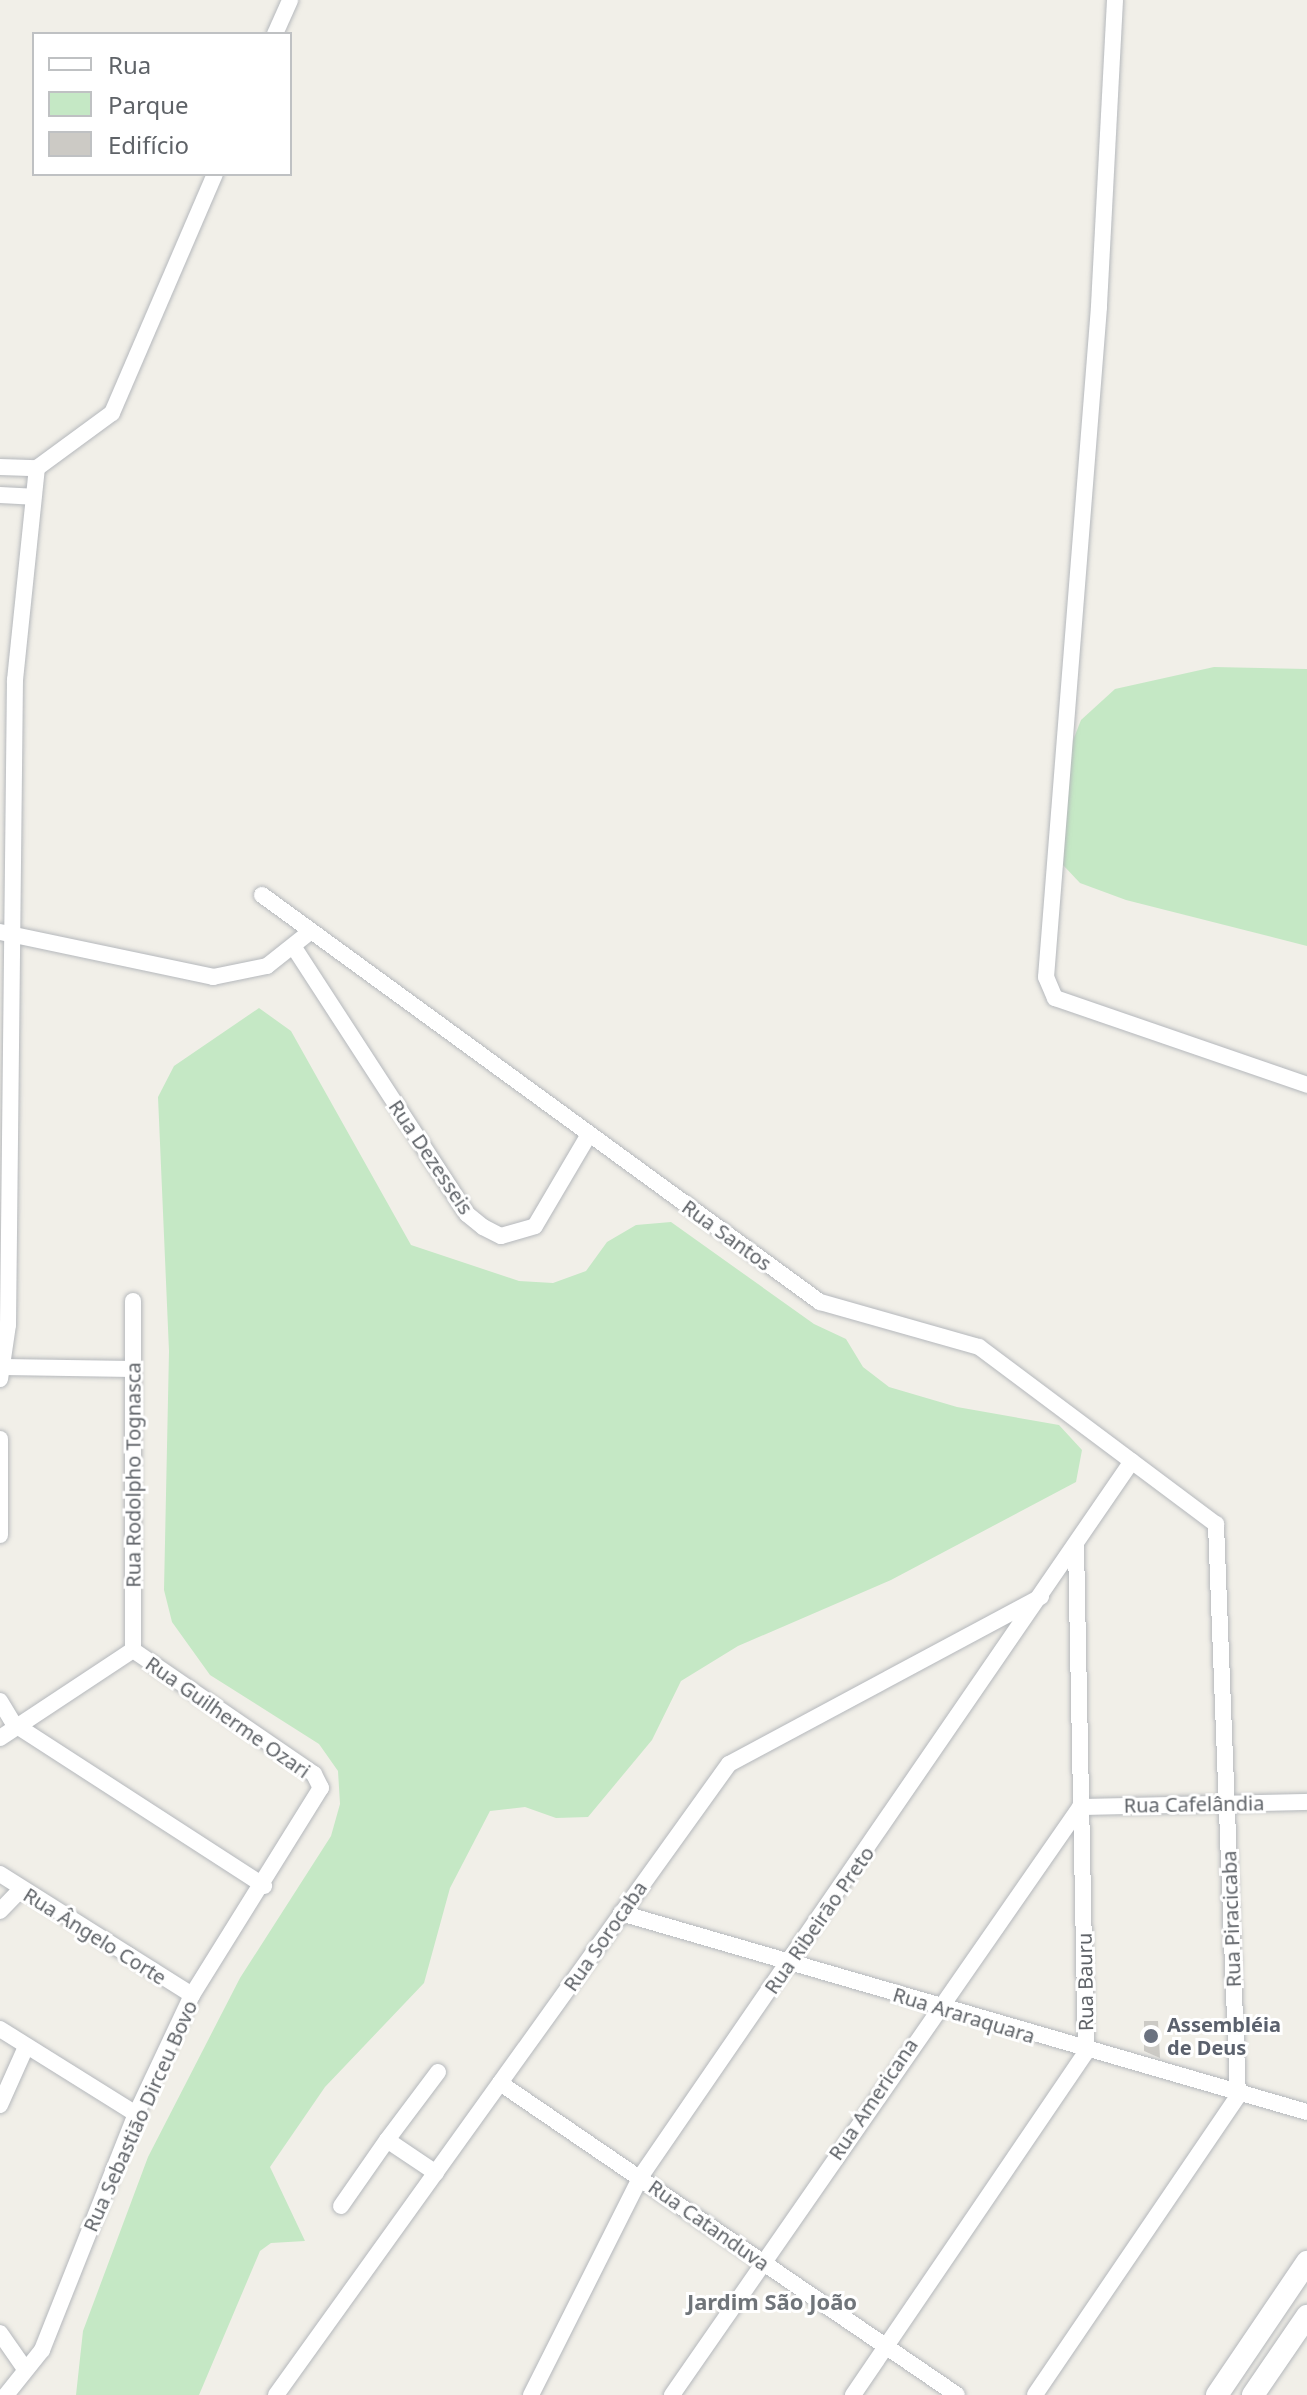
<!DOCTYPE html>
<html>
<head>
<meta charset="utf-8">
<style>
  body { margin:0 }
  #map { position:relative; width:1307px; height:2395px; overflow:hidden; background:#f1efe8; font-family:"Noto Sans",sans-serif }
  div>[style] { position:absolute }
  .green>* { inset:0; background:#c5e8c5 }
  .building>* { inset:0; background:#cccac5 }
  .roads { filter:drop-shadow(0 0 2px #b5b8bc) drop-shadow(0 0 2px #b5b8bc) }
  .street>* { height:16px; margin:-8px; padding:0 8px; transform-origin:8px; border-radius:8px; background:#fff }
  .secondary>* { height:22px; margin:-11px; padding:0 11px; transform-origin:11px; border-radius:11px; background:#fff }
  .dots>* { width:22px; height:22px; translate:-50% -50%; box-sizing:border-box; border:4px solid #fff; border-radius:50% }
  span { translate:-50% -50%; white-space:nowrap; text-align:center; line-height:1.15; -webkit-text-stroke:6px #fff; paint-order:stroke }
  .street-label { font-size:20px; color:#5f6368 }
  .worship-label { font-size:20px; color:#5b616d; font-weight:700 }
  .left { translate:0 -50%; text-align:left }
  .neighbourhood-label { font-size:22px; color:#70757a; font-weight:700 }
  .legend { position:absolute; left:32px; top:32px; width:260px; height:144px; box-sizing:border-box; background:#fff; border:2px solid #bfc1c3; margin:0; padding:10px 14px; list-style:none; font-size:24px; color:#5f6368 }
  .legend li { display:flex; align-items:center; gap:16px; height:40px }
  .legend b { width:40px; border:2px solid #bfc1c3 }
</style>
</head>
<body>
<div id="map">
  <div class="green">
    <i style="clip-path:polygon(1214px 667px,1307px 669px,1307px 946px,1126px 900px,1080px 883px,1063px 865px,1068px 753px,1081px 720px,1115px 689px)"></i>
    <i style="clip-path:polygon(259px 1008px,291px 1031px,411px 1245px,519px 1281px,553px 1283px,586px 1271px,607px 1242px,636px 1225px,671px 1222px,814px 1324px,846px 1339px,863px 1367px,889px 1387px,957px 1407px,1059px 1425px,1082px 1450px,1076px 1482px,891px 1580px,738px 1646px,681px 1681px,652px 1740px,588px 1817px,556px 1818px,525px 1807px,490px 1811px,450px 1888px,424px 1983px,325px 2087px,270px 2167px,305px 2241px,271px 2243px,260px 2251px,199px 2395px,76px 2395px,83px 2331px,148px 2157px,240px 1978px,331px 1836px,340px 1804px,338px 1771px,319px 1744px,210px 1675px,172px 1622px,164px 1590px,169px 1351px,158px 1097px,174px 1066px)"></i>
  </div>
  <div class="building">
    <i style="clip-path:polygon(1144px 2021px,1158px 2021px,1160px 2058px,1144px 2051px)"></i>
  </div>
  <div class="roads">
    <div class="street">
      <i style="left:1115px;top:0;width:307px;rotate:93deg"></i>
      <i style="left:1099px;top:307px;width:672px;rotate:94.52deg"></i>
      <i style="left:1046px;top:977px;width:23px;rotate:67deg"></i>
      <i style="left:1055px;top:998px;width:267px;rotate:19deg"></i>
      <i style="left:275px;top:34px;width:37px;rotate:-66deg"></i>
      <i style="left:0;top:467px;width:37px;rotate:2deg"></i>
      <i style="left:37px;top:468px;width:93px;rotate:-36.3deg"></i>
      <i style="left:112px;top:413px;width:260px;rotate:-66.7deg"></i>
      <i style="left:0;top:495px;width:33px;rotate:3deg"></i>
      <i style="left:262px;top:895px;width:691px;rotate:36.11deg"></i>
      <i style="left:820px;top:1302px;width:165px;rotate:15.8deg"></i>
      <i style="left:979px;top:1347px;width:296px;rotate:36.8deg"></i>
      <i style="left:1216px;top:1524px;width:572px;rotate:87.8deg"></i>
      <i style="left:1238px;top:2096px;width:361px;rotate:124.2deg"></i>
      <i style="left:0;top:932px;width:218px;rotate:11.9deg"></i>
      <i style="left:213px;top:977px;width:55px;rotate:-11.5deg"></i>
      <i style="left:267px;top:966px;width:56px;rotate:-38.5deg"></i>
      <i style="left:295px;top:949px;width:316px;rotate:57deg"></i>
      <i style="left:467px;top:1214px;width:21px;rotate:39deg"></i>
      <i style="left:483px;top:1227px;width:20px;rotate:27deg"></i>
      <i style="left:501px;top:1236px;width:35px;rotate:-16deg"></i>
      <i style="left:535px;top:1226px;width:104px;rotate:-59.5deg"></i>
      <i style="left:133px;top:1301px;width:349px;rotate:90deg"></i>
      <i style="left:3px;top:1367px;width:130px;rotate:0.9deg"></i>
      <i style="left:0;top:1379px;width:55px;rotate:-81.6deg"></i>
      <i style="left:8px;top:1325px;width:645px;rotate:-89.38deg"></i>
      <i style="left:15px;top:680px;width:213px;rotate:-84.1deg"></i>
      <i style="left:0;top:1439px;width:96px;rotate:90deg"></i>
      <i style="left:0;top:1701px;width:27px;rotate:59deg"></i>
      <i style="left:14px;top:1724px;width:298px;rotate:32.9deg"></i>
      <i style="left:0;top:1738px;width:159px;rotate:-33.5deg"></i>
      <i style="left:0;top:1874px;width:227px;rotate:32.2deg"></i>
      <i style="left:0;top:1911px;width:29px;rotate:-46deg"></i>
      <i style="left:621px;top:1913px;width:714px;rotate:16.18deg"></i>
      <i style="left:0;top:2029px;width:160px;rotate:32deg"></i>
      <i style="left:500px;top:2083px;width:553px;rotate:34.32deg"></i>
      <i style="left:0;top:2105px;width:64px;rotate:-65.9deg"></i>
      <i style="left:387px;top:2140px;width:85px;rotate:-53.1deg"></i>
      <i style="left:341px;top:2206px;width:80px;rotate:-55.1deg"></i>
      <i style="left:387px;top:2140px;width:59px;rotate:34deg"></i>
      <i style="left:0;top:2333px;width:44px;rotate:55.2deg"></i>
      <i style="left:6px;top:2395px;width:58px;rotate:-51.3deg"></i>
      <i style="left:42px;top:2350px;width:254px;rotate:-68.3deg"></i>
      <i style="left:136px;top:2114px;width:132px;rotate:-64.8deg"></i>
      <i style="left:192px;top:1995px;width:244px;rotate:-58.1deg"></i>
      <i style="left:321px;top:1788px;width:16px;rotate:-117deg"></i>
      <i style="left:314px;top:1774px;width:219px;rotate:-145.6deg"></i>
      <i style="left:276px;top:2395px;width:777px;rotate:-54.33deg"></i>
      <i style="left:729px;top:1764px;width:354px;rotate:-28.2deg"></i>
      <i style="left:531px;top:2395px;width:245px;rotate:-63.3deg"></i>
      <i style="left:641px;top:2176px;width:867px;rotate:-55.52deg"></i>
      <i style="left:672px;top:2395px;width:716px;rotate:-55.24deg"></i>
      <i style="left:1080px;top:1807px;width:227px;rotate:-1.3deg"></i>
      <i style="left:853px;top:2395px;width:415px;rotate:-55.8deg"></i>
      <i style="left:1086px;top:2052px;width:507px;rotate:-91.13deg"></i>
    </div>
    <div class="secondary">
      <i style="left:1217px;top:2395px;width:161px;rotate:-55.9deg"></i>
      <i style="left:1253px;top:2395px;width:96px;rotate:-55.6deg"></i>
    </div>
  </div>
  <div class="dots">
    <i style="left:1151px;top:2036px;background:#6b7280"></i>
  </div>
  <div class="street-label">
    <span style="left:431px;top:1157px;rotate:56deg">Rua Dezesseis</span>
    <span style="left:727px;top:1235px;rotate:36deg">Rua Santos</span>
    <span style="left:133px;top:1475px;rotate:-90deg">Rua Rodolpho Tognasca</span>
    <span style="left:228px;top:1717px;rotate:35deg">Rua Guilherme Ozari</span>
    <span style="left:1194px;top:1804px;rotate:-1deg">Rua Cafelândia</span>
    <span style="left:1231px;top:1919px;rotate:-92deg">Rua Piracicaba</span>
    <span style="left:819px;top:1920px;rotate:-55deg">Rua Ribeirão Preto</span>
    <span style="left:95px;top:1936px;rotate:32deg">Rua Ângelo Corte</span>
    <span style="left:605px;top:1936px;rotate:-55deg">Rua Sorocaba</span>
    <span style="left:1085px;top:1982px;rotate:-91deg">Rua Bauru</span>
    <span style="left:964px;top:2015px;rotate:17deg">Rua Araraquara</span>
    <span style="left:873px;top:2099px;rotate:-56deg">Rua Americana</span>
    <span style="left:140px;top:2116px;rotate:-66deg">Rua Sebastião Dirceu Bovo</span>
    <span style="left:709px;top:2225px;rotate:35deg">Rua Catanduva</span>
  </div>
  <div class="worship-label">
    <span class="left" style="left:1167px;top:2036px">Assembléia<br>de Deus</span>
  </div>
  <div class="neighbourhood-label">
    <span style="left:772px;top:2302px">Jardim São João</span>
  </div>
  <ul class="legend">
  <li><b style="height:10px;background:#fff"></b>Rua</li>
  <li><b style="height:22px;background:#c5e8c5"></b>Parque</li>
  <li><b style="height:22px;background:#cccac5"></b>Edifício</li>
  </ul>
</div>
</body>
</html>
